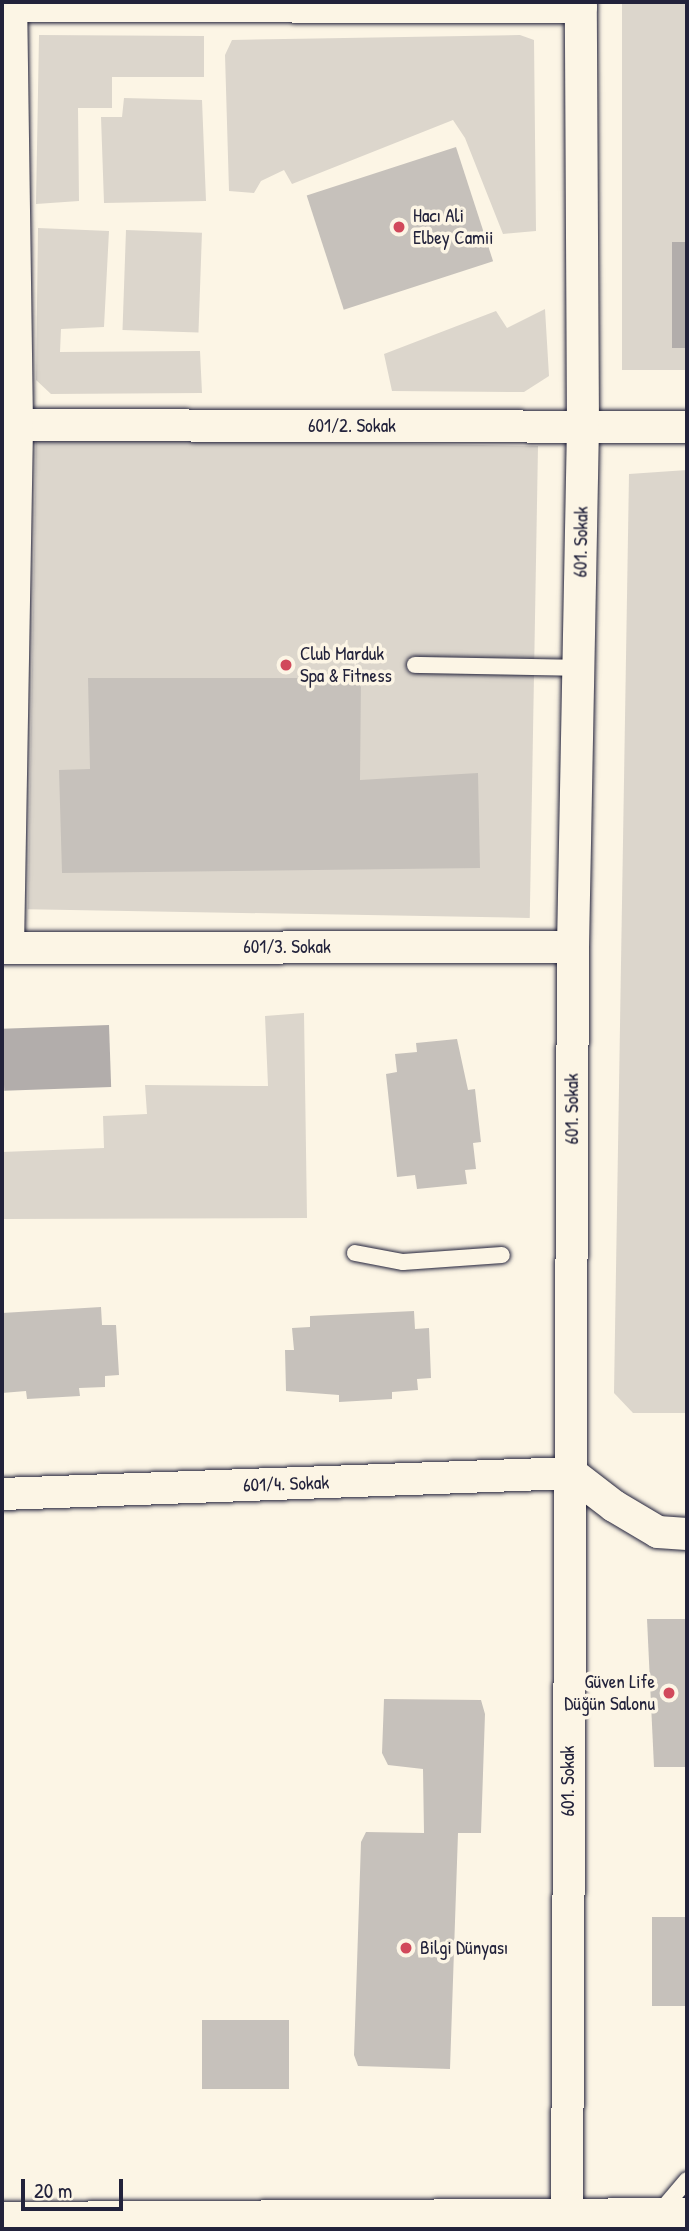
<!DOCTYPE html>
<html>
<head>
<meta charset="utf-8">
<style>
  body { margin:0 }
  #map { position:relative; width:689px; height:2231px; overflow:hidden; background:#fcf5e5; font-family:"Patrick Hand",sans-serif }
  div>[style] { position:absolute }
  .green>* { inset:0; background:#dcd6cc; transform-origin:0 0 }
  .water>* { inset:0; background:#b2adab; transform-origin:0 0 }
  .building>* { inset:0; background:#c6c1bb; transform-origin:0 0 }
  .roads { filter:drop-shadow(0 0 2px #22223b) drop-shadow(0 0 2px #22223b) }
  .lane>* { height:16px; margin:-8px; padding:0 8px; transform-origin:8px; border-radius:8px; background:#fcf5e5 }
  .street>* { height:32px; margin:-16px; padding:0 16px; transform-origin:16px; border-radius:16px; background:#fcf5e5 }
  .primary>* { height:38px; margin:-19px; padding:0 19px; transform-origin:19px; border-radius:19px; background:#fcf5e5 }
  .dots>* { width:19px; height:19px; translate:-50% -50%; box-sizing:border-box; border:4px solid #fcf5e5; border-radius:50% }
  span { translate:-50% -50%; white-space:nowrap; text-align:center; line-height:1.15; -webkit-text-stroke:7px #fcf5e5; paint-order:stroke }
  .poi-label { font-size:19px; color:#22223b }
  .left { translate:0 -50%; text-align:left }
  .right { translate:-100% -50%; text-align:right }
  .street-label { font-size:19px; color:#22223b }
  .frame { position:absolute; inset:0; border:4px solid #22223b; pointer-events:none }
  .scale { position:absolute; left:21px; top:2179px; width:102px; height:32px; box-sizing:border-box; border:4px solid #22223b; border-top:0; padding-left:9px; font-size:21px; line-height:24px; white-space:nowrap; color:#22223b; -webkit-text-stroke:5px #fcf5e5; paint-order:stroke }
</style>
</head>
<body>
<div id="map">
  <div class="green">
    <i style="left:622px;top:2px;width:65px;height:368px"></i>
    <i style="clip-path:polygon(39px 35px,204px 36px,204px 77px,112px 77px,112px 108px,78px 108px,79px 201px,36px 204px)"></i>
    <i style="clip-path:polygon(520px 35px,534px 40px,536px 231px,503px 234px,465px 138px,453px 120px,292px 184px,284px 170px,261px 181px,254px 193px,229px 191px,225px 55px,232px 40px)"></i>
    <i style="clip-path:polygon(124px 98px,202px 100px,206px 201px,104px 203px,101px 117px,122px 117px)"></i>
    <i style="clip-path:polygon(38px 228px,109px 231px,104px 327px,61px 329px,60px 352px,200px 351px,202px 393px,51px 394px,36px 380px)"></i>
    <i style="left:126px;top:230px;width:76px;height:100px;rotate:2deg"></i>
    <i style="clip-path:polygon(545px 309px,549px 376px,524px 392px,392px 391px,384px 354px,496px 311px,507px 328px)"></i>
    <i style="left:538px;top:446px;width:472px;height:502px;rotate:91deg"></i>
    <i style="clip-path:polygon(687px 470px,687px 1413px,633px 1413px,614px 1393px,629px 474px)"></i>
    <i style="clip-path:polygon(304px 1013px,307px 1218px,2px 1219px,2px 1152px,104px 1148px,103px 1116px,147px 1114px,145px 1085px,268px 1086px,265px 1016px)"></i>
  </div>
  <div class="water">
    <i style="left:672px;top:242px;width:15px;height:106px"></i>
    <i style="left:109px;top:1025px;width:62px;height:107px;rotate:88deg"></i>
  </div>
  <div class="building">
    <i style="left:456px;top:147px;width:120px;height:157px;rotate:72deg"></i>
    <i style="clip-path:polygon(88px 678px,361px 678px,360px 780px,478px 773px,480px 868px,62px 873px,59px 770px,90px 769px)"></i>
    <i style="clip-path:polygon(457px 1039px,468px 1090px,475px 1089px,481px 1142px,473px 1143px,476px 1169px,465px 1170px,467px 1184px,417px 1189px,415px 1175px,397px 1177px,386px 1074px,397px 1072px,395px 1054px,417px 1052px,416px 1043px)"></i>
    <i style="clip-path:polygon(101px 1307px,102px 1325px,116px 1325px,119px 1375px,105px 1376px,105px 1387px,79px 1388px,80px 1396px,27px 1399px,26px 1391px,2px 1393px,2px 1313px)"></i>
    <i style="clip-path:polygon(414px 1311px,415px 1329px,429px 1328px,431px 1378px,417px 1379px,418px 1390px,392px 1392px,392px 1399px,339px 1402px,339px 1395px,286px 1391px,285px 1350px,294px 1350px,292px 1328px,310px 1327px,310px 1316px)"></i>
    <i style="clip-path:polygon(647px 1619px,687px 1619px,687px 1767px,654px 1767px)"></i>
    <i style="clip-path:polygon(384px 1699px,481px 1700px,485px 1714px,481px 1833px,458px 1833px,450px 2069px,358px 2066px,354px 2055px,361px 1842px,366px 1832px,424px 1833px,423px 1769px,388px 1765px,382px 1753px)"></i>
    <i style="left:687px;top:1917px;width:89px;height:35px;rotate:90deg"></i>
    <i style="left:202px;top:2020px;width:87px;height:69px"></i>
  </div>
  <div class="roads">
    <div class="lane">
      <i style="left:415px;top:665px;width:164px;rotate:1deg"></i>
      <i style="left:355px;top:1253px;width:49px;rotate:10.6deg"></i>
      <i style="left:403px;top:1262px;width:99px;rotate:-4deg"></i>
      <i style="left:659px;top:2213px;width:43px;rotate:-49.7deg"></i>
    </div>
    <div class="street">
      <i style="left:2px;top:6px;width:579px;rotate:0.1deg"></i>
      <i style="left:17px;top:425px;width:670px;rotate:0.17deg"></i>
      <i style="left:2px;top:948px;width:571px;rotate:-0.1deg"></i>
      <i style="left:8px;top:948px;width:523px;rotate:-89.01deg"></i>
      <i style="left:17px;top:425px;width:419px;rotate:-90.8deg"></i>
      <i style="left:2px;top:1494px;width:569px;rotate:-2.11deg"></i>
      <i style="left:571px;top:1473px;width:54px;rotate:37.5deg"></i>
      <i style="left:614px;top:1506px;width:51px;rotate:30.6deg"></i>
      <i style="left:658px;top:1532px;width:29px;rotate:4deg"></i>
      <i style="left:567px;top:2217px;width:1270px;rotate:-89.73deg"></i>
      <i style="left:573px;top:947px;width:520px;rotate:-88.9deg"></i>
      <i style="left:583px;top:427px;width:425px;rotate:-90.3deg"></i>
    </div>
    <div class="primary">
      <i style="left:2px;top:2221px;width:685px;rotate:-0.33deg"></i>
    </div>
  </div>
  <div class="dots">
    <i style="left:399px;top:227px;background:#d1495b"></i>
    <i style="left:286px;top:665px;background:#d1495b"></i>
    <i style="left:669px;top:1693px;background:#d1495b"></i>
    <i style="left:406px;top:1948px;background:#d1495b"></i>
  </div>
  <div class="poi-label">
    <span class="left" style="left:413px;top:227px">Hacı Ali<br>Elbey Camii</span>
    <span class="left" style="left:300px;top:665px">Club Marduk<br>Spa &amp; Fitness</span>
    <span class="right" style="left:655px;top:1693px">Güven Life<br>Düğün Salonu</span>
    <span class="left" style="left:420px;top:1948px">Bilgi Dünyası</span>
  </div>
  <div class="street-label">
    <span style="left:352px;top:426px">601/2. Sokak</span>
    <span style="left:581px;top:542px;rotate:-89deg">601. Sokak</span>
    <span style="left:287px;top:947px">601/3. Sokak</span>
    <span style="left:572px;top:1109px;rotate:-90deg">601. Sokak</span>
    <span style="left:286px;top:1484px;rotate:-2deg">601/4. Sokak</span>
    <span style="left:568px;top:1781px;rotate:-90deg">601. Sokak</span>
  </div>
  <div class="frame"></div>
  <div class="scale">20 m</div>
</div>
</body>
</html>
